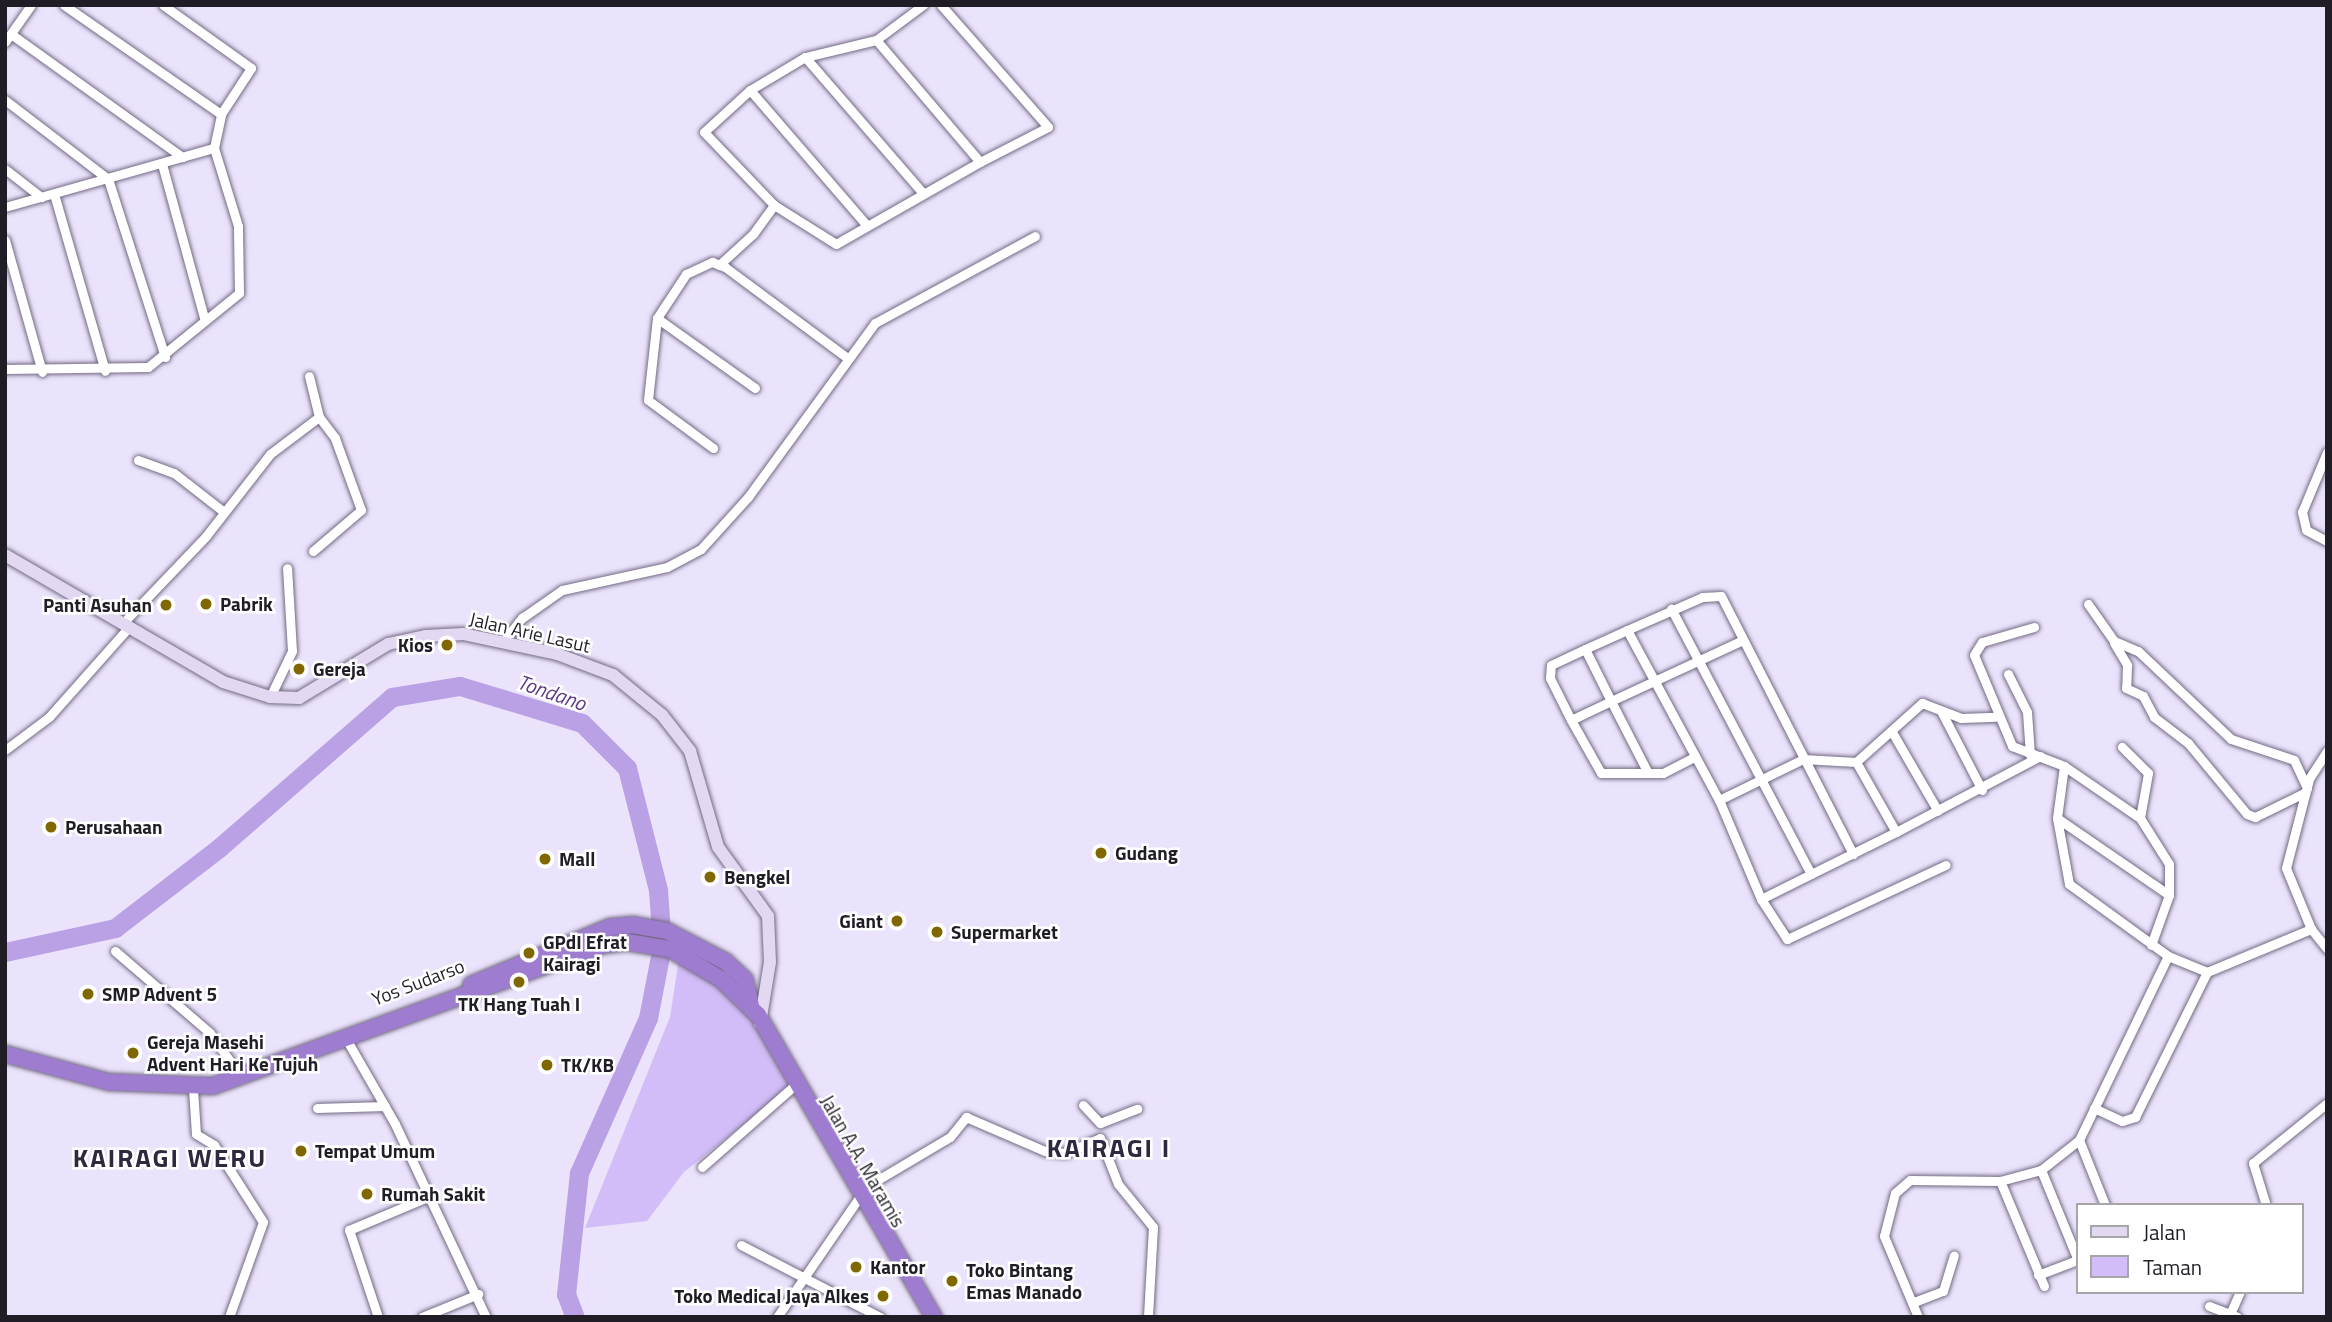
<!DOCTYPE html>
<html>
<head>
<meta charset="utf-8">
<style>
  body { margin:0 }
  #map { position:relative; width:2332px; height:1322px; overflow:hidden; background:#ebe3fb; font-family:"Titillium Web",sans-serif }
  div>[style] { position:absolute }
  .green>* { inset:0; background:#d2bdf8 }
  .river>* { height:19px; margin:-9.5px; padding:0 9.5px; transform-origin:9.5px; border-radius:9.5px; background:#baa0e4 }
  .roads { filter:drop-shadow(0 0 2px #736a84) drop-shadow(0 0 2px #736a84) }
  .street>* { height:9px; margin:-4.5px; padding:0 4.5px; transform-origin:4.5px; border-radius:4.5px; background:#fff }
  .secondary>* { height:12px; margin:-6px; padding:0 6px; transform-origin:6px; border-radius:6px; background:#e2d8f1 }
  .highway>* { height:16px; margin:-8px; padding:0 8px; transform-origin:8px; border-radius:8px; background:#9e7dd0 }
  .dots>* { width:19px; height:19px; translate:-50% -50%; box-sizing:border-box; border:4px solid #fff; border-radius:50% }
  span { translate:-50% -50%; white-space:nowrap; text-align:center; line-height:1.15; -webkit-text-stroke:5px #fff; paint-order:stroke }
  .poi-label { font-size:19px; color:#211d27; font-weight:700 }
  .left { translate:0 -50%; text-align:left }
  .right { translate:-100% -50%; text-align:right }
  .street-label { font-size:19px; color:#211d27 }
  .water-label { font-size:21px; color:#5e3b8b; font-style:italic }
  .district-label { font-size:26px; color:#30283e; font-weight:700; letter-spacing:2px }
  .frame { position:absolute; inset:0; border:7px solid #211d27; pointer-events:none }
  .legend { position:absolute; left:2076px; top:1203px; width:228px; height:91px; box-sizing:border-box; background:#fff; border:2px solid #a6a5a9; margin:0; padding:9px 12px; list-style:none; font-size:21px; color:#211d27 }
  .legend li { display:flex; align-items:center; gap:14px; height:35px }
  .legend b { width:35px; border:2px solid #a6a5a9 }
</style>
</head>
<body>
<div id="map">
  <div class="green">
    <i style="clip-path:polygon(679px 959px,732px 990px,793px 1084px,684px 1172px,647px 1221px,585px 1228px,670px 1017px)"></i>
  </div>
  <div class="river">
    <i style="left:5px;top:952px;width:113px;rotate:-12.3deg"></i>
    <i style="left:115px;top:928px;width:133px;rotate:-37.6deg"></i>
    <i style="left:220px;top:847px;width:228px;rotate:-41.1deg"></i>
    <i style="left:392px;top:697px;width:69px;rotate:-9.2deg"></i>
    <i style="left:460px;top:686px;width:127px;rotate:16.9deg"></i>
    <i style="left:582px;top:723px;width:64px;rotate:45deg"></i>
    <i style="left:627px;top:768px;width:126px;rotate:75.7deg"></i>
    <i style="left:658px;top:890px;width:56px;rotate:85.9deg"></i>
    <i style="left:662px;top:946px;width:73px;rotate:101deg"></i>
    <i style="left:648px;top:1018px;width:170px;rotate:114deg"></i>
    <i style="left:579px;top:1173px;width:122px;rotate:96.1deg"></i>
    <i style="left:566px;top:1294px;width:25px;rotate:69deg"></i>
  </div>
  <div class="roads">
    <div class="street">
      <i style="left:64px;top:5px;width:191px;rotate:34.8deg"></i>
      <i style="left:941px;top:5px;width:162px;rotate:48.7deg"></i>
      <i style="left:1048px;top:127px;width:76px;rotate:152.8deg"></i>
      <i style="left:11px;top:34px;width:211px;rotate:35.7deg"></i>
      <i style="left:876px;top:40px;width:59px;rotate:-36.7deg"></i>
      <i style="left:5px;top:42px;width:45px;rotate:-54.9deg"></i>
      <i style="left:750px;top:90px;width:176px;rotate:49.2deg"></i>
      <i style="left:5px;top:100px;width:130px;rotate:37.5deg"></i>
      <i style="left:108px;top:179px;width:187px;rotate:72.2deg"></i>
      <i style="left:162px;top:164px;width:160px;rotate:74.7deg"></i>
      <i style="left:5px;top:169px;width:46px;rotate:37.9deg"></i>
      <i style="left:54px;top:194px;width:184px;rotate:73.9deg"></i>
      <i style="left:774px;top:205px;width:73px;rotate:32.2deg"></i>
      <i style="left:836px;top:244px;width:166px;rotate:-29.7deg"></i>
      <i style="left:980px;top:162px;width:160px;rotate:-130.4deg"></i>
      <i style="left:876px;top:40px;width:73px;rotate:166.5deg"></i>
      <i style="left:5px;top:207px;width:217px;rotate:-15.8deg"></i>
      <i style="left:214px;top:148px;width:35px;rotate:-78deg"></i>
      <i style="left:221px;top:114px;width:55px;rotate:-56.9deg"></i>
      <i style="left:251px;top:68px;width:108px;rotate:-144.4deg"></i>
      <i style="left:5px;top:240px;width:137px;rotate:74.3deg"></i>
      <i style="left:719px;top:265px;width:46px;rotate:-42.4deg"></i>
      <i style="left:753px;top:234px;width:36px;rotate:-54deg"></i>
      <i style="left:774px;top:205px;width:101px;rotate:-133.8deg"></i>
      <i style="left:704px;top:132px;width:62px;rotate:-42.4deg"></i>
      <i style="left:750px;top:90px;width:64px;rotate:-31deg"></i>
      <i style="left:805px;top:57px;width:180px;rotate:49.1deg"></i>
      <i style="left:657px;top:318px;width:82px;rotate:96.3deg"></i>
      <i style="left:648px;top:400px;width:81px;rotate:36.4deg"></i>
      <i style="left:5px;top:369px;width:143px;rotate:-0.8deg"></i>
      <i style="left:148px;top:367px;width:117px;rotate:-39.1deg"></i>
      <i style="left:239px;top:293px;width:67px;rotate:-90.9deg"></i>
      <i style="left:238px;top:226px;width:82px;rotate:-107.1deg"></i>
      <i style="left:755px;top:388px;width:120px;rotate:-144.5deg"></i>
      <i style="left:657px;top:318px;width:53px;rotate:-56.6deg"></i>
      <i style="left:686px;top:274px;width:29px;rotate:-25deg"></i>
      <i style="left:712px;top:262px;width:14px;rotate:21deg"></i>
      <i style="left:725px;top:267px;width:151px;rotate:36.6deg"></i>
      <i style="left:2327px;top:452px;width:65px;rotate:112.6deg"></i>
      <i style="left:2302px;top:512px;width:18px;rotate:77deg"></i>
      <i style="left:2306px;top:530px;width:24px;rotate:28deg"></i>
      <i style="left:138px;top:460px;width:38px;rotate:20deg"></i>
      <i style="left:174px;top:473px;width:63px;rotate:38deg"></i>
      <i style="left:313px;top:551px;width:63px;rotate:-40.5deg"></i>
      <i style="left:361px;top:510px;width:77px;rotate:-109.9deg"></i>
      <i style="left:335px;top:438px;width:26px;rotate:-127deg"></i>
      <i style="left:2088px;top:604px;width:45px;rotate:54.9deg"></i>
      <i style="left:2114px;top:641px;width:26px;rotate:23deg"></i>
      <i style="left:2138px;top:651px;width:128px;rotate:43.4deg"></i>
      <i style="left:2231px;top:739px;width:66px;rotate:18.4deg"></i>
      <i style="left:2294px;top:760px;width:31px;rotate:65deg"></i>
      <i style="left:122px;top:624px;width:122px;rotate:-46.3deg"></i>
      <i style="left:206px;top:536px;width:104px;rotate:-52deg"></i>
      <i style="left:270px;top:454px;width:61px;rotate:-37.1deg"></i>
      <i style="left:319px;top:417px;width:42px;rotate:-103.7deg"></i>
      <i style="left:2034px;top:627px;width:54px;rotate:163.9deg"></i>
      <i style="left:1982px;top:642px;width:15px;rotate:122deg"></i>
      <i style="left:1974px;top:655px;width:99px;rotate:67.3deg"></i>
      <i style="left:2012px;top:746px;width:56px;rotate:21deg"></i>
      <i style="left:2064px;top:766px;width:52px;rotate:97.7deg"></i>
      <i style="left:2057px;top:818px;width:67px;rotate:79.7deg"></i>
      <i style="left:2069px;top:884px;width:122px;rotate:36deg"></i>
      <i style="left:2168px;top:956px;width:42px;rotate:22.3deg"></i>
      <i style="left:2207px;top:972px;width:113px;rotate:-22.5deg"></i>
      <i style="left:1627px;top:630px;width:82px;rotate:-23.7deg"></i>
      <i style="left:1702px;top:597px;width:19px;rotate:-3deg"></i>
      <i style="left:1721px;top:596px;width:290px;rotate:62.9deg"></i>
      <i style="left:503px;top:642px;width:31px;rotate:-52deg"></i>
      <i style="left:522px;top:618px;width:49px;rotate:-35deg"></i>
      <i style="left:562px;top:590px;width:107px;rotate:-12.4deg"></i>
      <i style="left:667px;top:567px;width:38px;rotate:-28deg"></i>
      <i style="left:701px;top:549px;width:70px;rotate:-47.9deg"></i>
      <i style="left:748px;top:497px;width:215px;rotate:-53.9deg"></i>
      <i style="left:875px;top:323px;width:182px;rotate:-28.5deg"></i>
      <i style="left:2114px;top:643px;width:26px;rotate:59deg"></i>
      <i style="left:2127px;top:665px;width:23px;rotate:92deg"></i>
      <i style="left:2126px;top:688px;width:19px;rotate:25deg"></i>
      <i style="left:2143px;top:696px;width:24px;rotate:62deg"></i>
      <i style="left:2154px;top:717px;width:43px;rotate:37.4deg"></i>
      <i style="left:2188px;top:743px;width:92px;rotate:50.3deg"></i>
      <i style="left:2247px;top:814px;width:9px;rotate:21deg"></i>
      <i style="left:2255px;top:817px;width:55px;rotate:-26.1deg"></i>
      <i style="left:1585px;top:649px;width:58px;rotate:63.4deg"></i>
      <i style="left:1611px;top:701px;width:44px;rotate:154.6deg"></i>
      <i style="left:1571px;top:720px;width:47px;rotate:-116.6deg"></i>
      <i style="left:1550px;top:678px;width:13px;rotate:-86deg"></i>
      <i style="left:1551px;top:665px;width:38px;rotate:-25deg"></i>
      <i style="left:1585px;top:649px;width:46px;rotate:-24.3deg"></i>
      <i style="left:1627px;top:630px;width:193px;rotate:61.6deg"></i>
      <i style="left:1719px;top:800px;width:108px;rotate:67deg"></i>
      <i style="left:1761px;top:899px;width:56px;rotate:-26.6deg"></i>
      <i style="left:1811px;top:874px;width:300px;rotate:-117.8deg"></i>
      <i style="left:2008px;top:674px;width:42px;rotate:63.4deg"></i>
      <i style="left:2027px;top:712px;width:43px;rotate:86deg"></i>
      <i style="left:270px;top:697px;width:51px;rotate:-64.4deg"></i>
      <i style="left:292px;top:651px;width:83px;rotate:-93.4deg"></i>
      <i style="left:1941px;top:711px;width:89px;rotate:62.6deg"></i>
      <i style="left:1571px;top:720px;width:61px;rotate:60.5deg"></i>
      <i style="left:1601px;top:773px;width:62px"></i>
      <i style="left:1663px;top:773px;width:35px;rotate:-27deg"></i>
      <i style="left:1892px;top:732px;width:91px;rotate:59.8deg"></i>
      <i style="left:5px;top:750px;width:55px;rotate:-36.9deg"></i>
      <i style="left:49px;top:717px;width:119px;rotate:-48.4deg"></i>
      <i style="left:2327px;top:751px;width:33px;rotate:123deg"></i>
      <i style="left:2309px;top:779px;width:92px;rotate:104.5deg"></i>
      <i style="left:2286px;top:868px;width:66px;rotate:67.7deg"></i>
      <i style="left:2311px;top:929px;width:26px;rotate:51deg"></i>
      <i style="left:2064px;top:766px;width:92px;rotate:34.4deg"></i>
      <i style="left:2140px;top:818px;width:46px;rotate:-79.9deg"></i>
      <i style="left:2148px;top:773px;width:37px;rotate:-135deg"></i>
      <i style="left:1648px;top:773px;width:81px;rotate:-117.2deg"></i>
      <i style="left:1611px;top:701px;width:145px;rotate:-24.8deg"></i>
      <i style="left:1719px;top:800px;width:93px;rotate:-26deg"></i>
      <i style="left:1803px;top:759px;width:53px;rotate:3.2deg"></i>
      <i style="left:1856px;top:762px;width:89px;rotate:-41.8deg"></i>
      <i style="left:1922px;top:703px;width:42px;rotate:21deg"></i>
      <i style="left:1961px;top:718px;width:35px;rotate:-2deg"></i>
      <i style="left:2057px;top:818px;width:136px;rotate:34.5deg"></i>
      <i style="left:2140px;top:818px;width:54px;rotate:57.8deg"></i>
      <i style="left:2169px;top:864px;width:31px;rotate:90deg"></i>
      <i style="left:2169px;top:895px;width:53px;rotate:109.8deg"></i>
      <i style="left:1896px;top:832px;width:163px;rotate:-27.8deg"></i>
      <i style="left:1811px;top:874px;width:95px;rotate:-26.3deg"></i>
      <i style="left:1896px;top:832px;width:81px;rotate:-119.7deg"></i>
      <i style="left:1761px;top:899px;width:48px;rotate:57deg"></i>
      <i style="left:1787px;top:939px;width:175px;rotate:-25deg"></i>
      <i style="left:115px;top:951px;width:125px;rotate:40.8deg"></i>
      <i style="left:210px;top:1033px;width:55px;rotate:54.6deg"></i>
      <i style="left:345px;top:1037px;width:100px;rotate:60.1deg"></i>
      <i style="left:395px;top:1124px;width:213px;rotate:64.8deg"></i>
      <i style="left:193px;top:1089px;width:45px;rotate:86.2deg"></i>
      <i style="left:196px;top:1134px;width:21px;rotate:31deg"></i>
      <i style="left:214px;top:1145px;width:91px;rotate:57.5deg"></i>
      <i style="left:263px;top:1222px;width:101px;rotate:109.7deg"></i>
      <i style="left:1083px;top:1105px;width:25px;rotate:47deg"></i>
      <i style="left:1100px;top:1123px;width:40px;rotate:-21deg"></i>
      <i style="left:317px;top:1108px;width:68px;rotate:-1.7deg"></i>
      <i style="left:2094px;top:1108px;width:31px;rotate:25deg"></i>
      <i style="left:2122px;top:1121px;width:14px;rotate:-17deg"></i>
      <i style="left:2135px;top:1117px;width:162px;rotate:-63.6deg"></i>
      <i style="left:2079px;top:1140px;width:70px;rotate:68.2deg"></i>
      <i style="left:702px;top:1167px;width:123px;rotate:-41.4deg"></i>
      <i style="left:2041px;top:1170px;width:48px;rotate:-38.3deg"></i>
      <i style="left:2079px;top:1140px;width:204px;rotate:-64.2deg"></i>
      <i style="left:859px;top:1191px;width:106px;rotate:-30.7deg"></i>
      <i style="left:950px;top:1137px;width:26px;rotate:-51deg"></i>
      <i style="left:966px;top:1117px;width:86px;rotate:23.3deg"></i>
      <i style="left:1045px;top:1151px;width:20px;rotate:6deg"></i>
      <i style="left:1065px;top:1153px;width:38px;rotate:-23deg"></i>
      <i style="left:1100px;top:1138px;width:49px;rotate:68.6deg"></i>
      <i style="left:1118px;top:1184px;width:55px;rotate:50.9deg"></i>
      <i style="left:1153px;top:1227px;width:90px;rotate:93.2deg"></i>
      <i style="left:2265px;top:1202px;width:41px;rotate:-107.1deg"></i>
      <i style="left:2253px;top:1163px;width:95px;rotate:-39deg"></i>
      <i style="left:741px;top:1245px;width:157px;rotate:27.4deg"></i>
      <i style="left:2038px;top:1275px;width:42px;rotate:-21deg"></i>
      <i style="left:2044px;top:1286px;width:114px;rotate:-112.7deg"></i>
      <i style="left:2000px;top:1181px;width:42px;rotate:-15deg"></i>
      <i style="left:2041px;top:1170px;width:97px;rotate:67.7deg"></i>
      <i style="left:1914px;top:1302px;width:31px;rotate:-21deg"></i>
      <i style="left:1943px;top:1291px;width:37px;rotate:-73deg"></i>
      <i style="left:2209px;top:1306px;width:30px;rotate:21deg"></i>
      <i style="left:2230px;top:1314px;width:24px;rotate:-66deg"></i>
      <i style="left:378px;top:1317px;width:92px;rotate:-108.4deg"></i>
      <i style="left:349px;top:1230px;width:88px;rotate:-22.8deg"></i>
      <i style="left:422px;top:1317px;width:61px;rotate:-22.3deg"></i>
      <i style="left:777px;top:1317px;width:148px;rotate:-55.5deg"></i>
      <i style="left:1918px;top:1317px;width:88px;rotate:-112.8deg"></i>
      <i style="left:1884px;top:1236px;width:44px;rotate:-75.7deg"></i>
      <i style="left:1895px;top:1193px;width:20px;rotate:-41deg"></i>
      <i style="left:1910px;top:1180px;width:90px;rotate:0.6deg"></i>
    </div>
    <div class="secondary">
      <i style="left:5px;top:555px;width:252px;rotate:30.2deg"></i>
      <i style="left:223px;top:682px;width:49px;rotate:17.7deg"></i>
      <i style="left:270px;top:697px;width:29px;rotate:2deg"></i>
      <i style="left:299px;top:698px;width:104px;rotate:-31.2deg"></i>
      <i style="left:388px;top:644px;width:39px;rotate:-12deg"></i>
      <i style="left:426px;top:636px;width:37px;rotate:-3deg"></i>
      <i style="left:463px;top:634px;width:96px;rotate:12deg"></i>
      <i style="left:557px;top:654px;width:60px;rotate:20.6deg"></i>
      <i style="left:613px;top:675px;width:63px;rotate:39.2deg"></i>
      <i style="left:662px;top:715px;width:46px;rotate:52.1deg"></i>
      <i style="left:690px;top:751px;width:100px;rotate:73.7deg"></i>
      <i style="left:718px;top:847px;width:85px;rotate:54.1deg"></i>
      <i style="left:768px;top:916px;width:46px;rotate:87.5deg"></i>
      <i style="left:770px;top:962px;width:62px;rotate:99.3deg"></i>
    </div>
    <div class="highway">
      <i style="left:471px;top:985px;width:151px;rotate:-22.6deg"></i>
      <i style="left:610px;top:927px;width:23px;rotate:-5deg"></i>
      <i style="left:633px;top:925px;width:35px;rotate:10deg"></i>
      <i style="left:667px;top:931px;width:67px;rotate:27.7deg"></i>
      <i style="left:726px;top:962px;width:26px;rotate:43deg"></i>
      <i style="left:745px;top:980px;width:26px;rotate:77deg"></i>
      <i style="left:5px;top:1054px;width:108px;rotate:15.1deg"></i>
      <i style="left:109px;top:1082px;width:104px;rotate:2.2deg"></i>
      <i style="left:213px;top:1086px;width:414px;rotate:-19.9deg"></i>
      <i style="left:602px;top:945px;width:25px;rotate:-7deg"></i>
      <i style="left:627px;top:942px;width:44px;rotate:9.2deg"></i>
      <i style="left:670px;top:949px;width:59px;rotate:30.5deg"></i>
      <i style="left:721px;top:979px;width:52px;rotate:44.2deg"></i>
      <i style="left:758px;top:1015px;width:350px;rotate:59.8deg"></i>
    </div>
  </div>
  <div class="dots">
    <i style="left:206px;top:604px;background:#816700"></i>
    <i style="left:166px;top:605px;background:#816700"></i>
    <i style="left:447px;top:645px;background:#816700"></i>
    <i style="left:299px;top:669px;background:#816700"></i>
    <i style="left:51px;top:827px;background:#816700"></i>
    <i style="left:1101px;top:853px;background:#816700"></i>
    <i style="left:545px;top:859px;background:#816700"></i>
    <i style="left:710px;top:877px;background:#816700"></i>
    <i style="left:897px;top:921px;background:#816700"></i>
    <i style="left:937px;top:932px;background:#816700"></i>
    <i style="left:529px;top:953px;background:#816700"></i>
    <i style="left:519px;top:982px;background:#816700"></i>
    <i style="left:88px;top:994px;background:#816700"></i>
    <i style="left:133px;top:1053px;background:#816700"></i>
    <i style="left:547px;top:1065px;background:#816700"></i>
    <i style="left:301px;top:1151px;background:#816700"></i>
    <i style="left:367px;top:1194px;background:#816700"></i>
    <i style="left:856px;top:1267px;background:#816700"></i>
    <i style="left:952px;top:1281px;background:#816700"></i>
    <i style="left:883px;top:1296px;background:#816700"></i>
  </div>
  <div class="poi-label">
    <span class="left" style="left:220px;top:604px">Pabrik</span>
    <span class="right" style="left:152px;top:605px">Panti Asuhan</span>
    <span class="right" style="left:433px;top:645px">Kios</span>
    <span class="left" style="left:313px;top:669px">Gereja</span>
    <span class="left" style="left:65px;top:827px">Perusahaan</span>
    <span class="left" style="left:1115px;top:853px">Gudang</span>
    <span class="left" style="left:559px;top:859px">Mall</span>
    <span class="left" style="left:724px;top:877px">Bengkel</span>
    <span class="right" style="left:883px;top:921px">Giant</span>
    <span class="left" style="left:951px;top:932px">Supermarket</span>
    <span class="left" style="left:543px;top:953px">GPdI Efrat<br>Kairagi</span>
    <span class="left" style="left:102px;top:994px">SMP Advent 5</span>
    <span style="left:519px;top:1004px">TK Hang Tuah I</span>
    <span class="left" style="left:147px;top:1053px">Gereja Masehi<br>Advent Hari Ke Tujuh</span>
    <span class="left" style="left:561px;top:1065px">TK/KB</span>
    <span class="left" style="left:315px;top:1151px">Tempat Umum</span>
    <span class="left" style="left:381px;top:1194px">Rumah Sakit</span>
    <span class="left" style="left:870px;top:1267px">Kantor</span>
    <span class="left" style="left:966px;top:1281px">Toko Bintang<br>Emas Manado</span>
    <span class="right" style="left:869px;top:1296px">Toko Medical Jaya Alkes</span>
  </div>
  <div class="street-label">
    <span style="left:530px;top:632px;rotate:13deg">Jalan Arie Lasut</span>
    <span style="left:418px;top:982px;rotate:-21deg">Yos Sudarso</span>
    <span style="left:863px;top:1161px;rotate:60deg">Jalan A.A. Maramis</span>
  </div>
  <div class="water-label">
    <span style="left:552px;top:692px;rotate:19deg">Tondano</span>
  </div>
  <div class="district-label">
    <span style="left:1109px;top:1148px">KAIRAGI I</span>
    <span style="left:170px;top:1158px">KAIRAGI WERU</span>
  </div>
  <div class="frame"></div>
  <ul class="legend">
  <li><b style="height:9px;background:#e2d8f1"></b>Jalan</li>
  <li><b style="height:19px;background:#d2bdf8"></b>Taman</li>
  </ul>
</div>
</body>
</html>
